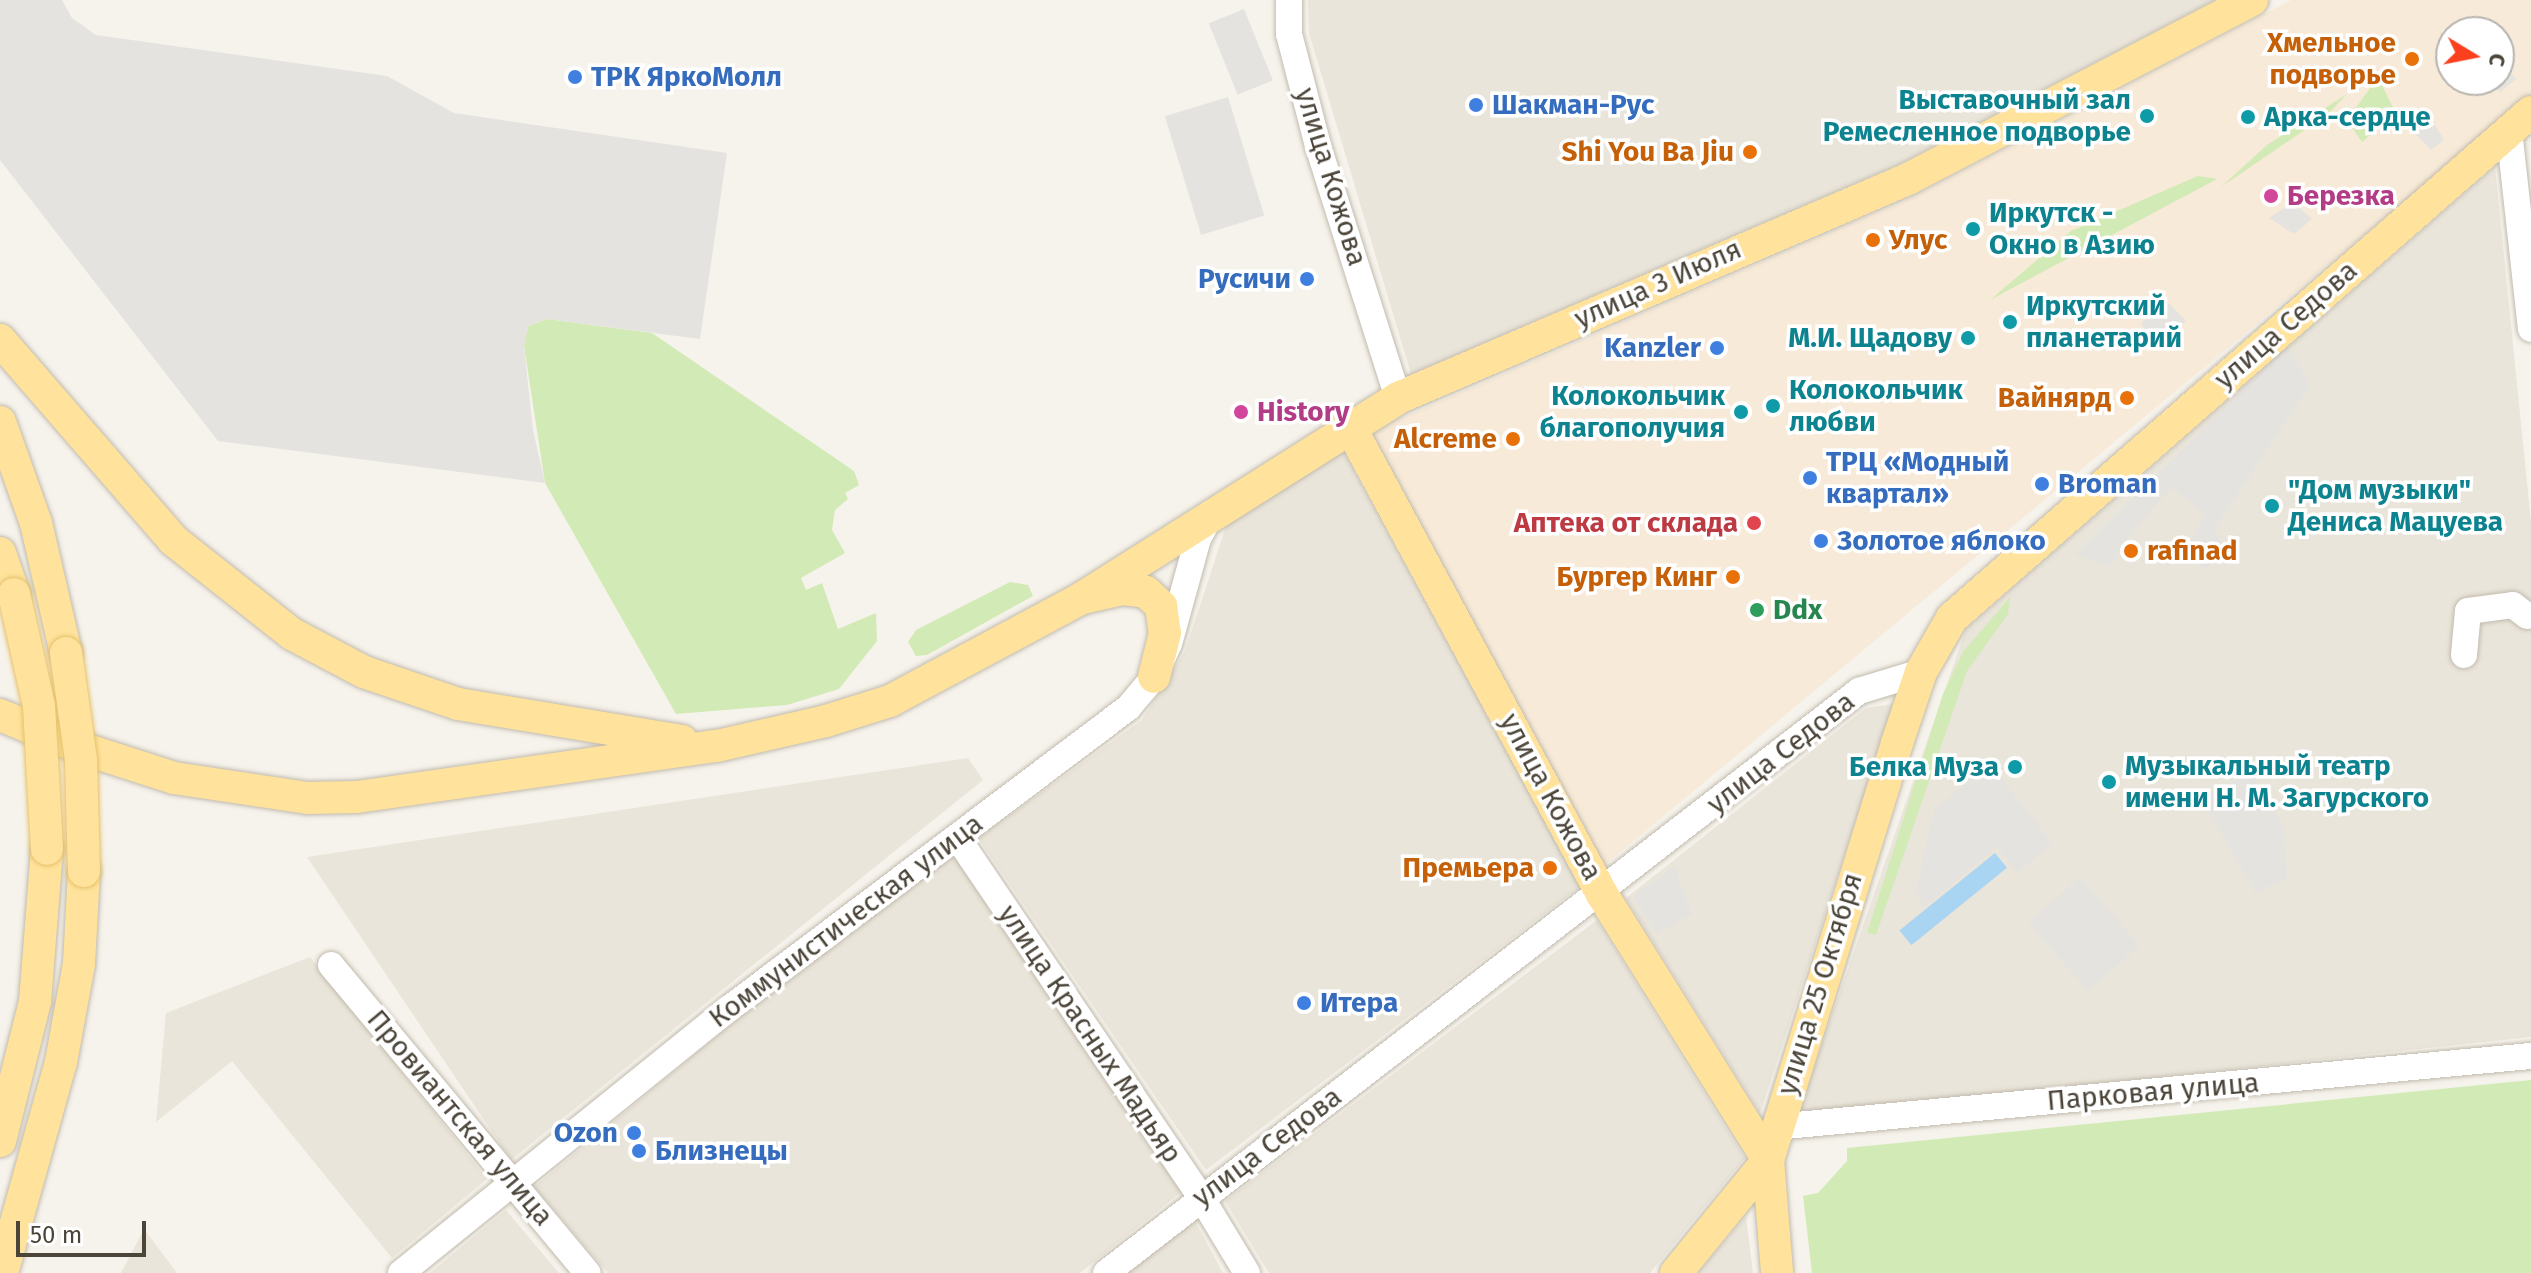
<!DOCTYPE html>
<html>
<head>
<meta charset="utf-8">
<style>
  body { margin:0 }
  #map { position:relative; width:2531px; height:1273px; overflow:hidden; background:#f6f3ec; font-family:"Fira Sans",sans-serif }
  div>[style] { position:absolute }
  .residential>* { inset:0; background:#eae5da }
  .commercial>* { inset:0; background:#f7ead8 }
  .green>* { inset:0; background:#d2eab5 }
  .parking>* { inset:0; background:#e5e3e0; transform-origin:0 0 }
  .water>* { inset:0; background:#a9d4f2; transform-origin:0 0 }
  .roads { filter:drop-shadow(0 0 2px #c2bbae) drop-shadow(0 0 2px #c2bbae) }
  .minor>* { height:26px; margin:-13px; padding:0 13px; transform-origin:13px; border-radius:13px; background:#fff }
  .major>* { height:32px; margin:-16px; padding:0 16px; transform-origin:16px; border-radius:16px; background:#ffe39c }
  .bridges { filter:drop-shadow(0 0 2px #e6c16a) drop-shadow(0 0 2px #e6c16a) }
  .major-bridge>* { height:32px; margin:-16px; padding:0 16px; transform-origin:16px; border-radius:16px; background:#ffe39c }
  .dots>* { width:22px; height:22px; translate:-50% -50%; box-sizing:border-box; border:4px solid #fff; border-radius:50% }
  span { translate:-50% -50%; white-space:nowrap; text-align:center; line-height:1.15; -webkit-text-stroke:7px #fff; paint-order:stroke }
  .food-label { font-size:28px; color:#c56008; font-weight:700 }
  .right { translate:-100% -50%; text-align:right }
  .left { translate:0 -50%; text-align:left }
  .shop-label { font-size:28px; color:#366cbe; font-weight:700 }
  .culture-label { font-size:28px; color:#0d838f; font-weight:700 }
  .street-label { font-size:28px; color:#4b4439 }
  .hotel-label { font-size:28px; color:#b23c85; font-weight:700 }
  .health-label { font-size:28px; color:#be3a42; font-weight:700 }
  .leisure-label { font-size:28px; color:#27864d; font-weight:700 }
  .north { position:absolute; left:2435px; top:16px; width:80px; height:80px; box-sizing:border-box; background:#fff; border:2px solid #b7b4b0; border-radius:50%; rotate:100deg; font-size:22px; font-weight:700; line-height:32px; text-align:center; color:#4b4439 }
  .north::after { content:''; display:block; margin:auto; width:28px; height:36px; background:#fc3f1d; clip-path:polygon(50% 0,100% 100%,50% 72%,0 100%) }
  .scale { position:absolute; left:16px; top:1221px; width:130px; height:36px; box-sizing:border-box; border:4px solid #4b4439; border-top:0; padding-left:10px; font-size:24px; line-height:28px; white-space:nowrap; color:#4b4439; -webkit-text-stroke:6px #fff; paint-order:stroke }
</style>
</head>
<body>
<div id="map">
  <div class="residential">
    <i style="clip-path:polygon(1308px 0,2215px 0,1901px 163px,1411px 374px,1309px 33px)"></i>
    <i style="clip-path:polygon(2495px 167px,2531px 522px,2531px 1037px,1797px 1116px,1966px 629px)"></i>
    <i style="clip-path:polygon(1343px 451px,1580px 887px,1206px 1170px,978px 838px,1142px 720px,1185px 651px,1226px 526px)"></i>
    <i style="clip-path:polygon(1894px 704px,1760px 1113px,1626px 898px,1866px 708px)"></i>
    <i style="clip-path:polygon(968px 758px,983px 780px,511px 1160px,307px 857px)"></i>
    <i style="clip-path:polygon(959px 848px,1185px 1189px,1080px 1273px,608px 1273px,534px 1187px,865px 914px)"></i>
    <i style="clip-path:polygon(1597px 920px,1745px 1158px,1650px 1273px,1269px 1273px,1225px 1201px)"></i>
    <i style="clip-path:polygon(310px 957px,487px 1179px,392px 1258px,232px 1061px,156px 1122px,166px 1013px)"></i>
    <i style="clip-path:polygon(506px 1210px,559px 1273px,430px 1273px)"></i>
    <i style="clip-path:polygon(1746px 1216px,1753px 1273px,1698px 1273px)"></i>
    <i style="clip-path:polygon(1195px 1221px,1223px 1273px,1128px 1273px,1188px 1226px)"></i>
    <i style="clip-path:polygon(144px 1229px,177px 1273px,121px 1273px)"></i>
  </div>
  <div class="commercial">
    <i style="clip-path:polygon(evenodd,2291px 0,2531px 0,2531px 96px,1601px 868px,1369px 432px,1916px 195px,2291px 0,2451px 32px,2499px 32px,2499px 80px,2451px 80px,2451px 32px)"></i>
  </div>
  <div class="green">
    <i style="clip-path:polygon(2378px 77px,2396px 114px,2362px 142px,2347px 120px)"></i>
    <i style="clip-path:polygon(2347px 94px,2328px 114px,2221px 187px,2267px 145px)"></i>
    <i style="clip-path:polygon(2198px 176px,2217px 179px,1990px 300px,2071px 231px)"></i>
    <i style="clip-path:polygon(547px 319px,652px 333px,854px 471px,859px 485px,845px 493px,848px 499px,835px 510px,832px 530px,845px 553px,801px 578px,806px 590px,822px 583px,838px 629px,876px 613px,877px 641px,839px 689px,787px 705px,676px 714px,545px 483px,524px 346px,528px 326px)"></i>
    <i style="clip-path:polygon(1010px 582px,1028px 585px,1033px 596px,927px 655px,916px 656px,908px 642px,916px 630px)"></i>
    <i style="clip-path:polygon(2010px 597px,2008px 614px,1967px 671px,1876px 935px,1867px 933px,1943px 694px,1963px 652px)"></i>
    <i style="clip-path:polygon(2531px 1080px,2531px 1273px,1812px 1273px,1803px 1196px,1818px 1193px,1847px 1161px,1847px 1148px)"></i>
  </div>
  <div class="parking">
    <i style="clip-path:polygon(0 0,62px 0,72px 18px,96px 35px,387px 76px,454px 113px,727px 153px,700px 339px,547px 319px,528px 326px,524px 346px,533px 430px,545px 483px,218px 441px,0 160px)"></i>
    <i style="left:1244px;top:9px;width:77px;height:38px;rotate:68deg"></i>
    <i style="clip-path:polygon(2499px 59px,2516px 79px,2500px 92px,2486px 80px,2499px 80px)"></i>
    <i style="left:1228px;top:97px;width:124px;height:66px;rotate:73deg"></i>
    <i style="clip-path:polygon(2428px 113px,2444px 140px,2431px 150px,2405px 123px)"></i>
    <i style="clip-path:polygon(2293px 202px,2312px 219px,2294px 234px,2269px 218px)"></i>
    <i style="clip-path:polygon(2169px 303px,2186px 321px,2155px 350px,2141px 323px)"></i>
    <i style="clip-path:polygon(2287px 346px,2310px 385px,2214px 530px,2222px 543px,2207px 570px,2184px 554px,2205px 514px,2172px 488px,2135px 528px,2110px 567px,2075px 555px)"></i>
    <i style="clip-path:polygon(1990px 763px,2052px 843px,2017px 874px,1997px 847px,1923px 908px,1916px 890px,1934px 810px)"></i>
    <i style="clip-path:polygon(2251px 771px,2284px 827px,2287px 879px,2255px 892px,2200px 798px)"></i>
    <i style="clip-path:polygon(1674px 866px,1692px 914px,1656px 934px,1634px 896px)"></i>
    <i style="left:2080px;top:877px;width:91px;height:69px;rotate:49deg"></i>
  </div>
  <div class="water">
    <i style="left:1995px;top:853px;width:19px;height:123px;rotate:51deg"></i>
  </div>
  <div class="roads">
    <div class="minor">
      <i style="left:1289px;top:0;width:34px;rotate:90deg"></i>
      <i style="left:1289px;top:34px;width:116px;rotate:75.5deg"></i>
      <i style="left:1318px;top:146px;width:264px;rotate:72.4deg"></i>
      <i style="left:2509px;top:130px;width:200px;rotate:83.7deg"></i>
      <i style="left:2464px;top:655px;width:44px;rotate:-84.8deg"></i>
      <i style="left:2468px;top:611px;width:45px;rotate:-7.6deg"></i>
      <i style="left:2513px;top:605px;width:18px;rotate:38deg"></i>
      <i style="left:957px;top:837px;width:435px;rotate:55.9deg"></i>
      <i style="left:1201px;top:1197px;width:89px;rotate:58.8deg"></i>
      <i style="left:331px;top:965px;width:401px;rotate:50.2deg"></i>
      <i style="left:1775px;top:1127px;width:759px;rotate:-5.37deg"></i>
      <i style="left:401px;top:1273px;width:424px;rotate:-38.9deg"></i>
      <i style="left:731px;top:1007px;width:497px;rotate:-37deg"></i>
      <i style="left:1128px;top:708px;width:40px;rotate:-50deg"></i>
      <i style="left:1154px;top:677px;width:36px;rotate:-66deg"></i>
      <i style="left:1169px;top:644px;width:109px;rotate:-74.6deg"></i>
      <i style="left:1198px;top:539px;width:30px;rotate:-62deg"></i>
      <i style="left:1106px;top:1273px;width:952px;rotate:-37.7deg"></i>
      <i style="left:1859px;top:691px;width:65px;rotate:-17deg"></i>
    </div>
    <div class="major">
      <i style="left:0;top:340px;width:264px;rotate:49.1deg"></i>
      <i style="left:173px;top:540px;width:152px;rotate:38.3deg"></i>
      <i style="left:292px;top:634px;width:81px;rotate:27.8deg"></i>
      <i style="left:364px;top:672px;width:99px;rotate:18.8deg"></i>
      <i style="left:458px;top:704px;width:227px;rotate:9.4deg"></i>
      <i style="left:0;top:422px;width:107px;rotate:70.4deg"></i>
      <i style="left:36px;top:523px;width:133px;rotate:77deg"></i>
      <i style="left:1349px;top:425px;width:533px;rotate:61.66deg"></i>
      <i style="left:1602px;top:894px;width:314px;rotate:58deg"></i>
      <i style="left:1768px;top:1160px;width:113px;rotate:85.4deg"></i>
      <i style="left:0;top:553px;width:43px;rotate:71.1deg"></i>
      <i style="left:1082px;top:598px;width:374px;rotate:-32.3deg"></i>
      <i style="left:1398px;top:398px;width:555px;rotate:-23.24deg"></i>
      <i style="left:1908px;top:179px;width:388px;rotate:-27.5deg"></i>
      <i style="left:0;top:715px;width:84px;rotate:22.3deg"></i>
      <i style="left:78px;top:747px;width:101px;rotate:17.9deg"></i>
      <i style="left:174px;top:778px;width:135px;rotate:8.5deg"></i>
      <i style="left:308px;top:798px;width:49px;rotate:-1.2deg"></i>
      <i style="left:357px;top:797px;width:364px;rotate:-8.1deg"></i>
      <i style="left:717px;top:746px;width:112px;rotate:-12.9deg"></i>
      <i style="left:826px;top:721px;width:67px;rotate:-17.4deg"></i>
      <i style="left:890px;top:701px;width:218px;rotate:-28.2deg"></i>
      <i style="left:1082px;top:598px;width:42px;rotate:-12.4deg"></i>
      <i style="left:1123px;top:589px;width:23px;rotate:7deg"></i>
      <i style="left:1146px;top:592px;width:21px;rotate:43deg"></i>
      <i style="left:1161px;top:606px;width:27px;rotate:82deg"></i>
      <i style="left:1165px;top:633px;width:45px;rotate:104deg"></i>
      <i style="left:0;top:1141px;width:143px;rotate:-75.9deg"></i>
      <i style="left:35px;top:1002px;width:153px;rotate:-85.5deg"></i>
      <i style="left:2px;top:1273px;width:219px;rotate:-74.4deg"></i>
      <i style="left:61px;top:1062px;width:100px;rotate:-79.6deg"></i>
      <i style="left:79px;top:964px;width:93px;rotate:-86.9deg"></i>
      <i style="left:1676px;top:1273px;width:146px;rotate:-50.8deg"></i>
      <i style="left:1768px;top:1160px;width:436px;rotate:-72.8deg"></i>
      <i style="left:1897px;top:743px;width:75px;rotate:-71.3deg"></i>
      <i style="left:1921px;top:672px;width:62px;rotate:-60.1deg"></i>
      <i style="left:1952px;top:618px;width:769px;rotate:-41.15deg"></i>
    </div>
  </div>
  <div class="bridges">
    <div class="major-bridge">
      <i style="left:14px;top:594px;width:115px;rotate:77.4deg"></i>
      <i style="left:39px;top:706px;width:143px;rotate:86.8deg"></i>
      <i style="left:66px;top:653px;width:108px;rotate:82deg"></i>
      <i style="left:81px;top:760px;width:111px;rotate:88.5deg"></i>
    </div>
  </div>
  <div class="dots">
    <i style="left:2412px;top:59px;background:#e8710a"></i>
    <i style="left:575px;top:77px;background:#3f7fe0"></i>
    <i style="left:1476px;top:105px;background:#3f7fe0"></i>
    <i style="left:2147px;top:116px;background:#0f9aa8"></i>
    <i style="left:2248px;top:117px;background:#0f9aa8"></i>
    <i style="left:1750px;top:152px;background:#e8710a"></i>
    <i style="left:2271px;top:196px;background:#d1479c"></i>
    <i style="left:1973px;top:229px;background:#0f9aa8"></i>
    <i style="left:1873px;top:240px;background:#e8710a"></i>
    <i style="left:1307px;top:279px;background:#3f7fe0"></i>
    <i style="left:2010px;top:322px;background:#0f9aa8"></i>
    <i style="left:1968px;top:338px;background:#0f9aa8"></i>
    <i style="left:1717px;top:348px;background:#3f7fe0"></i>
    <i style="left:2127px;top:398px;background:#e8710a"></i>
    <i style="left:1773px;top:406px;background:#0f9aa8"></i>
    <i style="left:1241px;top:412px;background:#d1479c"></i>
    <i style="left:1741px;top:412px;background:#0f9aa8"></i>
    <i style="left:1513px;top:439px;background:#e8710a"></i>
    <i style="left:1810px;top:478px;background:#3f7fe0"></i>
    <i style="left:2042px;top:484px;background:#3f7fe0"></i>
    <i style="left:2272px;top:506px;background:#0f9aa8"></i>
    <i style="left:1754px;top:523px;background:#e0444e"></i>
    <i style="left:1821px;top:541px;background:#3f7fe0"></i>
    <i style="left:2131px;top:551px;background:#e8710a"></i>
    <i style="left:1733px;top:577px;background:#e8710a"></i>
    <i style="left:1757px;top:610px;background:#2e9e5b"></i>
    <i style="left:2015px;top:767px;background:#0f9aa8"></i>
    <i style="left:2109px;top:782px;background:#0f9aa8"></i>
    <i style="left:1550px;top:868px;background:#e8710a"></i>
    <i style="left:1304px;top:1003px;background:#3f7fe0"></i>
    <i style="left:634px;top:1133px;background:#3f7fe0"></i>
    <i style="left:639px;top:1151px;background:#3f7fe0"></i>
  </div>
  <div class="food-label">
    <span class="right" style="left:2396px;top:59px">Хмельное<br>подворье</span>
    <span class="right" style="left:1734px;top:152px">Shi You Ba Jiu</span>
    <span class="left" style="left:1889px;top:240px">Улус</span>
    <span class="right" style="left:2111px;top:398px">Вайнярд</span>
    <span class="right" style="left:1497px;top:439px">Alcreme</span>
    <span class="left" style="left:2147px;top:551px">rafinad</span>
    <span class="right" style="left:1717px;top:577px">Бургер Кинг</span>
    <span class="right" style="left:1534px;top:868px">Премьера</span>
  </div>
  <div class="shop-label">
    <span class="left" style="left:591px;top:77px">ТРК ЯркоМолл</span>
    <span class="left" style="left:1492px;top:105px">Шакман-Рус</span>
    <span class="right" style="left:1291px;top:279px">Русичи</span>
    <span class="right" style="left:1701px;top:348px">Kanzler</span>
    <span class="left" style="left:1826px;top:478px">ТРЦ «Модный<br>квартал»</span>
    <span class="left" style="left:2058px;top:484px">Broman</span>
    <span class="left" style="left:1837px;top:541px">Золотое яблоко</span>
    <span class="left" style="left:1320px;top:1003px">Итера</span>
    <span class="right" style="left:618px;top:1133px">Ozon</span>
    <span class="left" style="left:655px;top:1151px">Близнецы</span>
  </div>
  <div class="culture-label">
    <span class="right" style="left:2131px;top:116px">Выставочный зал<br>Ремесленное подворье</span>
    <span class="left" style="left:2264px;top:117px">Арка-сердце</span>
    <span class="left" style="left:1989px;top:229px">Иркутск -<br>Окно в Азию</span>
    <span class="left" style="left:2026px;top:322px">Иркутский<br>планетарий</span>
    <span class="right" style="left:1952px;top:338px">М.И. Щадову</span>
    <span class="left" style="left:1789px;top:406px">Колокольчик<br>любви</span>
    <span class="right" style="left:1725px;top:412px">Колокольчик<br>благополучия</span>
    <span class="left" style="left:2288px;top:506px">"Дом музыки"<br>Дениса Мацуева</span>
    <span class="left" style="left:2125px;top:782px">Музыкальный театр<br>имени Н. М. Загурского</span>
    <span class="right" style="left:1999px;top:767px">Белка Муза</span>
  </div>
  <div class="street-label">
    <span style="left:1331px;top:177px;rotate:73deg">улица Кожова</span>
    <span style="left:1658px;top:284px;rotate:-24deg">улица 3 Июля</span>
    <span style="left:2286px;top:325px;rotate:-41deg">улица Седова</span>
    <span style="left:1781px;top:753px;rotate:-38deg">улица Седова</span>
    <span style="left:1551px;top:797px;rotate:62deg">улица Кожова</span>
    <span style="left:846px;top:921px;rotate:-37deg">Коммунистическая улица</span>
    <span style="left:1820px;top:984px;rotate:-73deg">улица 25 Октября</span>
    <span style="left:1090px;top:1034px;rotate:56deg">улица Красных Мадьяр</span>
    <span style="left:2153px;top:1092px;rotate:-5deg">Парковая улица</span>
    <span style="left:460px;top:1118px;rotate:50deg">Провиантская улица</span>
    <span style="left:1267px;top:1147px;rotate:-37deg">улица Седова</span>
  </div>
  <div class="hotel-label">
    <span class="left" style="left:2287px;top:196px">Березка</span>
    <span class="left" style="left:1257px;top:412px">History</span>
  </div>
  <div class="health-label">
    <span class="right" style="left:1738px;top:523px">Аптека от склада</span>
  </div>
  <div class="leisure-label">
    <span class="left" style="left:1773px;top:610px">Ddx</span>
  </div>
  <div class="north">С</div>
  <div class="scale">50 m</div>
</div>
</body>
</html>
